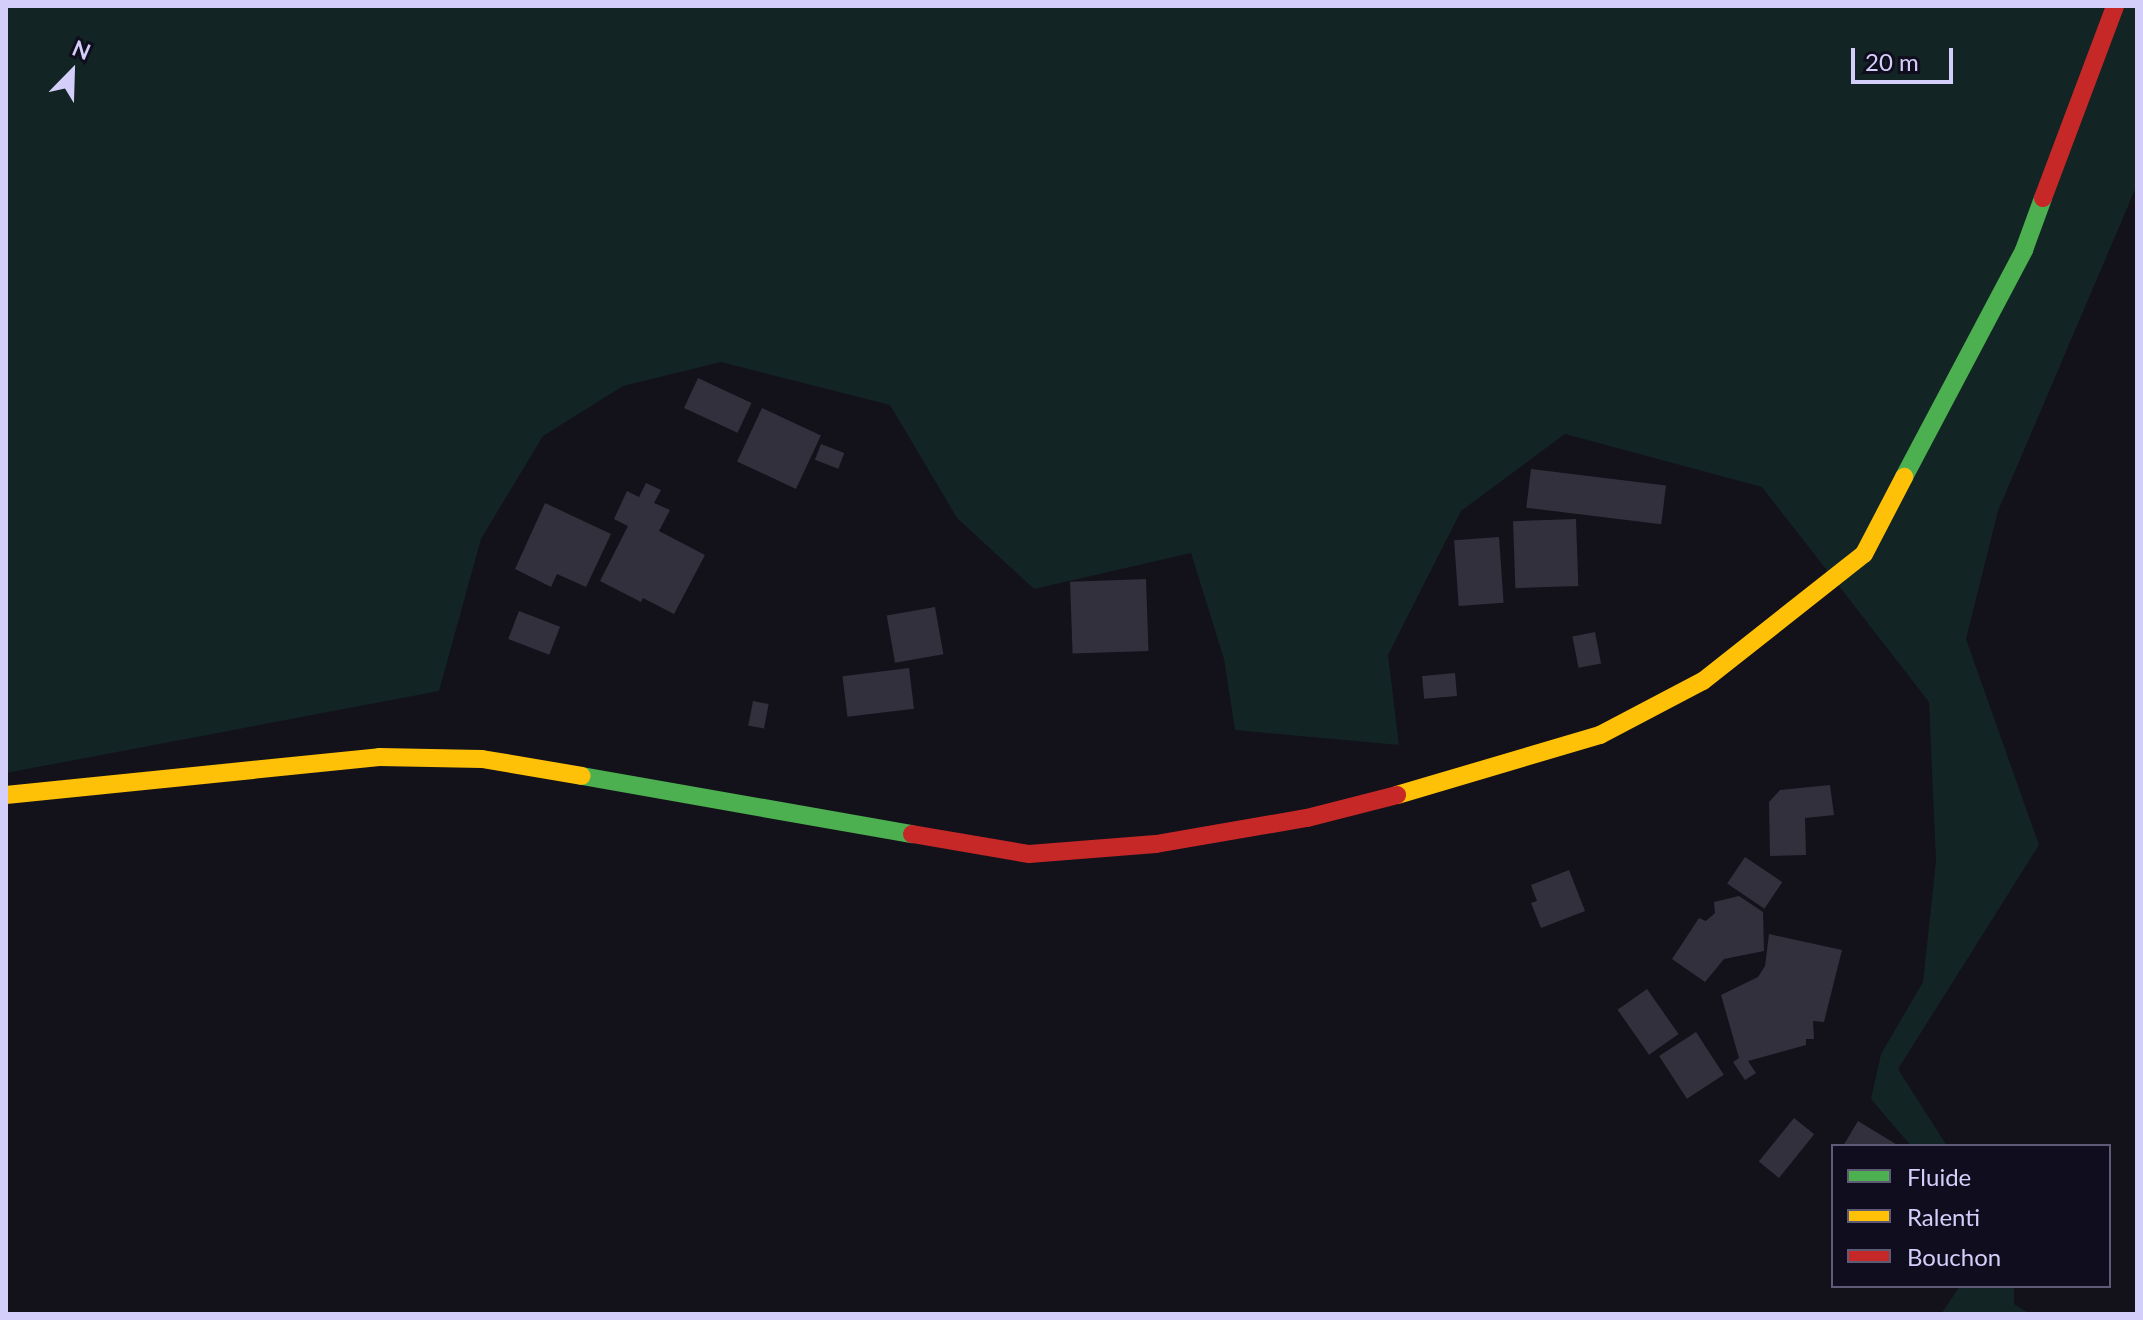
<!DOCTYPE html>
<html>
<head>
<meta charset="utf-8">
<style>
  body { margin:0 }
  #map { position:relative; width:2143px; height:1320px; overflow:hidden; background:#13121a; font-family:Lato,sans-serif }
  div>[style] { position:absolute }
  .green>* { inset:0; background:#122424 }
  .building>* { inset:0; background:#31303c; transform-origin:0 0 }
  .fast>* { height:18px; margin:-9px; padding:0 9px; transform-origin:9px; border-radius:9px; background:#4caf50 }
  .slow>* { height:18px; margin:-9px; padding:0 9px; transform-origin:9px; border-radius:9px; background:#ffc107 }
  .jam>* { height:18px; margin:-9px; padding:0 9px; transform-origin:9px; border-radius:9px; background:#c62828 }
  span { translate:-50% -50%; white-space:nowrap; text-align:center; line-height:1.15; -webkit-text-stroke:6px #100e1e; paint-order:stroke }
  .frame { position:absolute; inset:0; border:8px solid #d3cffa; pointer-events:none }
  .legend { position:absolute; left:1831px; top:1144px; width:280px; height:144px; box-sizing:border-box; background:#100e1e; border:2px solid #5e5b76; margin:0; padding:10px 14px; list-style:none; font-size:24px; color:#d3cffa }
  .legend li { display:flex; align-items:center; gap:16px; height:40px }
  .legend b { width:40px; border:2px solid #5e5b76 }
  .north { position:absolute; left:32px; top:32px; width:80px; height:80px; -webkit-text-stroke:6px #100e1e; paint-order:stroke; rotate:23deg; font-size:22px; font-weight:700; line-height:32px; text-align:center; color:#d3cffa }
  .north::after { content:''; display:block; margin:auto; width:28px; height:36px; background:#d3cffa; clip-path:polygon(50% 0,100% 100%,50% 72%,0 100%) }
  .scale { position:absolute; left:1851px; top:48px; width:102px; height:36px; box-sizing:border-box; border:4px solid #d3cffa; border-top:0; padding-left:10px; font-size:24px; line-height:28px; white-space:nowrap; color:#d3cffa; -webkit-text-stroke:6px #100e1e; paint-order:stroke }
</style>
</head>
<body>
<div id="map">
  <div class="green">
    <i style="clip-path:polygon(6px 6px,2137px 6px,2137px 185px,1998px 511px,1966px 639px,2039px 845px,1898px 1069px,1947px 1146px,1911px 1146px,1871px 1099px,1881px 1054px,1923px 982px,1936px 861px,1929px 702px,1762px 487px,1565px 434px,1461px 511px,1388px 655px,1399px 745px,1235px 730px,1224px 659px,1191px 553px,1034px 589px,957px 518px,890px 405px,721px 362px,623px 386px,543px 436px,481px 539px,439px 691px,6px 773px)"></i>
    <i style="clip-path:polygon(1960px 1286px,2014px 1286px,2014px 1304px,2030px 1314px,1941px 1314px)"></i>
  </div>
  <div class="building">
    <i style="left:698px;top:378px;width:59px;height:33px;rotate:25deg"></i>
    <i style="left:762px;top:408px;width:65px;height:59px;rotate:25deg"></i>
    <i style="left:821px;top:444px;width:25px;height:17px;rotate:21deg"></i>
    <i style="left:1531px;top:469px;width:136px;height:39px;rotate:7deg"></i>
    <i style="clip-path:polygon(646px 483px,661px 490px,654px 503px,670px 510px,659px 531px,705px 555px,674px 614px,643px 598px,641px 602px,600px 581px,628px 526px,614px 519px,627px 491px,639px 497px)"></i>
    <i style="clip-path:polygon(545px 503px,611px 534px,586px 587px,557px 574px,551px 587px,515px 569px)"></i>
    <i style="left:1576px;top:519px;width:67px;height:63px;rotate:88deg"></i>
    <i style="left:1499px;top:537px;width:66px;height:45px;rotate:86deg"></i>
    <i style="left:1146px;top:579px;width:72px;height:76px;rotate:88deg"></i>
    <i style="left:935px;top:607px;width:48px;height:49px;rotate:80deg"></i>
    <i style="left:519px;top:611px;width:44px;height:30px;rotate:21deg"></i>
    <i style="left:1595px;top:632px;width:32px;height:23px;rotate:79deg"></i>
    <i style="left:909px;top:668px;width:41px;height:67px;rotate:83deg"></i>
    <i style="left:1455px;top:673px;width:23px;height:33px;rotate:85deg"></i>
    <i style="left:753px;top:701px;width:16px;height:25px;rotate:11deg"></i>
    <i style="clip-path:polygon(1830px 785px,1834px 815px,1805px 818px,1806px 855px,1770px 856px,1769px 802px,1780px 790px)"></i>
    <i style="left:1745px;top:857px;width:45px;height:32px;rotate:34deg"></i>
    <i style="clip-path:polygon(1569px 870px,1585px 911px,1541px 928px,1531px 903px,1537px 901px,1531px 885px)"></i>
    <i style="clip-path:polygon(1739px 896px,1763px 912px,1764px 951px,1724px 959px,1705px 982px,1672px 959px,1699px 918px,1706px 921px,1715px 913px,1714px 902px)"></i>
    <i style="clip-path:polygon(1769px 934px,1842px 950px,1824px 1022px,1813px 1021px,1814px 1039px,1806px 1039px,1806px 1045px,1748px 1061px,1756px 1073px,1745px 1080px,1733px 1062px,1739px 1058px,1721px 995px,1758px 977px,1765px 966px)"></i>
    <i style="left:1647px;top:989px;width:55px;height:36px;rotate:55deg"></i>
    <i style="left:1696px;top:1032px;width:51px;height:44px;rotate:57deg"></i>
    <i style="left:1794px;top:1118px;width:26px;height:56px;rotate:39deg"></i>
    <i style="clip-path:polygon(1858px 1121px,1899px 1146px,1843px 1146px)"></i>
  </div>
  <div class="fast">
    <i style="left:1904px;top:477px;width:257px;rotate:-62.1deg"></i>
    <i style="left:2024px;top:250px;width:55px;rotate:-69.9deg"></i>
    <i style="left:582px;top:776px;width:335px;rotate:10deg"></i>
  </div>
  <div class="slow">
    <i style="left:6px;top:795px;width:375px;rotate:-5.8deg"></i>
    <i style="left:379px;top:757px;width:103px;rotate:1.1deg"></i>
    <i style="left:482px;top:759px;width:101px;rotate:9.6deg"></i>
    <i style="left:1397px;top:795px;width:212px;rotate:-16.5deg"></i>
    <i style="left:1600px;top:735px;width:116px;rotate:-27.7deg"></i>
    <i style="left:1703px;top:681px;width:205px;rotate:-38.3deg"></i>
    <i style="left:1864px;top:554px;width:87px;rotate:-62.5deg"></i>
  </div>
  <div class="jam">
    <i style="left:2043px;top:198px;width:205px;rotate:-69.4deg"></i>
    <i style="left:912px;top:834px;width:119px;rotate:9.7deg"></i>
    <i style="left:1029px;top:854px;width:127px;rotate:-4.5deg"></i>
    <i style="left:1156px;top:844px;width:153px;rotate:-9.8deg"></i>
    <i style="left:1307px;top:818px;width:93px;rotate:-14.3deg"></i>
  </div>
  <div class="frame"></div>
  <ul class="legend">
  <li><b style="height:10px;background:#4caf50"></b>Fluide</li>
  <li><b style="height:10px;background:#ffc107"></b>Ralenti</li>
  <li><b style="height:10px;background:#c62828"></b>Bouchon</li>
  </ul>
  <div class="north">N</div>
  <div class="scale">20 m</div>
</div>
</body>
</html>
